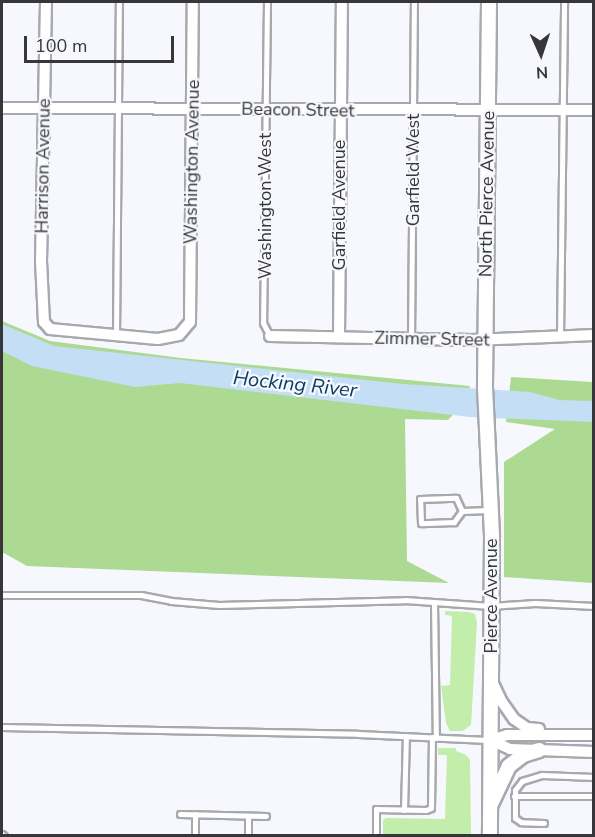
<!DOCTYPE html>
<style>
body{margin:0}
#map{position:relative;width:595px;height:837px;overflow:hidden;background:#f7f8fd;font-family:"Nunito Sans",sans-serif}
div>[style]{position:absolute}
.green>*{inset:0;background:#c2edaa}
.forest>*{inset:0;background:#adda92}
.water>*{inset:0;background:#c3def5}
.roads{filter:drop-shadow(2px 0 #a8a9ae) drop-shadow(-2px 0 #a8a9ae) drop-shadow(0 2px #a8a9ae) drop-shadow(0 -2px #a8a9ae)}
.service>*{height:5px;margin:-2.5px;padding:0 2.5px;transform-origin:2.5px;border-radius:2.5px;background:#fff}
.minor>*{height:10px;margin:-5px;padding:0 5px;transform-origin:5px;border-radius:5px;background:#fff}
.tertiary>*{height:14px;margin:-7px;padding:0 7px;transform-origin:7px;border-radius:7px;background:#fff}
span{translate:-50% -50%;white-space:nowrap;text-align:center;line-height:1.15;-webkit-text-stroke:4.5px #f7f8fd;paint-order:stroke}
.street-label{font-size:18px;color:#373739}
.water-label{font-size:20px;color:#083f63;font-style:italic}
.frame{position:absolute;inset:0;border:3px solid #373739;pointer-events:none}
.north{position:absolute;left:511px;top:24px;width:60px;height:60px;-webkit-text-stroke:4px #f7f8fd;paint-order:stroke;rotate:177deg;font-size:16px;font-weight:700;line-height:24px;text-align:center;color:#373739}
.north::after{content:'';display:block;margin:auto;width:21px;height:27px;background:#373739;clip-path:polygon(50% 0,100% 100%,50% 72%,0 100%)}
.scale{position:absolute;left:24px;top:36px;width:150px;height:27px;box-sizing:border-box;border:3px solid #373739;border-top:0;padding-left:8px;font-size:18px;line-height:21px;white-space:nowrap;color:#373739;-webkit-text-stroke:4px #f7f8fd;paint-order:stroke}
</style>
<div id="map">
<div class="green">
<div style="clip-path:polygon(445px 611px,469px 612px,475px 614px,477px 623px,471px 725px,463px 731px,450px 731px,446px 723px,441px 686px,450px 685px,452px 616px,445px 615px)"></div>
<div style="clip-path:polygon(438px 748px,456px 748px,456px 751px,466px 755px,470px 760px,471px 835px,383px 835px,383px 820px,386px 818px,445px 819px,447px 755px,438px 755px)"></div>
</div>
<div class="forest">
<div style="clip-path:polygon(2px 321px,50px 341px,181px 358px,470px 386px,465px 402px,448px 420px,405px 419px,407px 561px,449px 583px,27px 566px,2px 552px)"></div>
<div style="clip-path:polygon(511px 377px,593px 382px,593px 583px,504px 577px,504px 462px,555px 429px,506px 422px)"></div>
</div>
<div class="water">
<div style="clip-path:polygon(2px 324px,54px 346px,403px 384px,530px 392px,559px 400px,593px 401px,593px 422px,470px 417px,180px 383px,135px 387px,32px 366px,2px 351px)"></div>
</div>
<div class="roads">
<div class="service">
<div style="left:267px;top:2px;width:321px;rotate:90.7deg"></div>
<div style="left:263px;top:323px;width:15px;rotate:62deg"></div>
<div style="left:116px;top:335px;width:333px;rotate:-89.5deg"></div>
<div style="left:560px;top:336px;width:334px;rotate:-89.3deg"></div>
<div style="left:411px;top:339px;width:337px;rotate:-89.5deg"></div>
<div style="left:462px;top:511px;width:14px;rotate:126deg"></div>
<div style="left:454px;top:522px;width:33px;rotate:178deg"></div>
<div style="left:421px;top:523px;width:24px;rotate:-92deg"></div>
<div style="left:420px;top:499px;width:36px;rotate:-2deg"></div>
<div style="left:456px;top:498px;width:14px;rotate:65deg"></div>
<div style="left:462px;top:511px;width:27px;rotate:-2deg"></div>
<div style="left:2px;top:595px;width:139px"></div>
<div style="left:141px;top:595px;width:31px;rotate:11deg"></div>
<div style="left:171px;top:601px;width:48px;rotate:4.8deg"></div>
<div style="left:219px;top:605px;width:186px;rotate:-1.5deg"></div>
<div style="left:405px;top:600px;width:86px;rotate:4deg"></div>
<div style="left:491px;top:606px;width:44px;rotate:-3.9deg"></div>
<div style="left:535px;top:603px;width:59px;rotate:2.9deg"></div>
<div style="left:434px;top:603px;width:135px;rotate:89.2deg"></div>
<div style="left:2px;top:727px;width:356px;rotate:1.1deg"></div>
<div style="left:358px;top:734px;width:130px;rotate:2.6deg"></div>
<div style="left:514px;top:796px;width:80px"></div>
<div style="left:404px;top:810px;width:74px;rotate:-88.5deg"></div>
<div style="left:180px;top:814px;width:86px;rotate:1.3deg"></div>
<div style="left:544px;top:823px;width:23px;rotate:-178deg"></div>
<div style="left:521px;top:822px;width:7px;rotate:-146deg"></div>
<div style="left:515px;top:818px;width:28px;rotate:-90deg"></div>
<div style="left:515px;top:790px;width:11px;rotate:-52deg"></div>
<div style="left:522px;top:781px;width:21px;rotate:-17deg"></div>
<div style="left:542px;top:775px;width:52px;rotate:2.2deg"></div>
<div style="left:2px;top:834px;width:3px;rotate:45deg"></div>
<div style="left:195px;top:836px;width:22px;rotate:-90deg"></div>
<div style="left:248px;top:836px;width:20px;rotate:-90deg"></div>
<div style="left:376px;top:836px;width:27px;rotate:-90deg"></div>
<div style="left:376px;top:809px;width:50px;rotate:1.1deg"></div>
<div style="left:426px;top:810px;width:5px;rotate:-22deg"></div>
<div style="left:431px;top:808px;width:71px;rotate:-89.2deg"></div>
</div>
<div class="minor">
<div style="left:46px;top:2px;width:259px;rotate:91.1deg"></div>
<div style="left:41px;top:261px;width:61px;rotate:87.2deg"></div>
<div style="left:44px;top:322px;width:9px;rotate:49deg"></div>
<div style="left:50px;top:329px;width:108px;rotate:5.3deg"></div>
<div style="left:158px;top:339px;width:21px;rotate:-11deg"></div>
<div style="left:179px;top:335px;width:17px;rotate:-50deg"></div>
<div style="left:190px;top:322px;width:320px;rotate:-89.5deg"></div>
<div style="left:2px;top:108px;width:592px;rotate:0.19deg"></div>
<div style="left:270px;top:336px;width:202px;rotate:1.1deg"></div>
<div style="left:472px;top:340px;width:122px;rotate:-2.3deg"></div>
<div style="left:339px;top:336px;width:334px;rotate:-89.5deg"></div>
<div style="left:492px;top:681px;width:23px;rotate:65deg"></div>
<div style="left:502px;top:702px;width:21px;rotate:55deg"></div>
<div style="left:514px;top:719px;width:16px;rotate:35deg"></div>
<div style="left:527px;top:728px;width:12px;rotate:5deg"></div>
<div style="left:490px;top:740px;width:22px;rotate:24deg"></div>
<div style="left:510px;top:749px;width:84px;rotate:2deg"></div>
<div style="left:490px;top:740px;width:18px;rotate:-16deg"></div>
<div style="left:507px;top:735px;width:87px"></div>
</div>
<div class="tertiary">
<div style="left:489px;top:2px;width:385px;rotate:90.6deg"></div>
<div style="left:485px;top:387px;width:150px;rotate:87.3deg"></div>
<div style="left:492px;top:537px;width:299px;rotate:90.4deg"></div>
<div style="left:491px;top:804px;width:42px;rotate:-64.7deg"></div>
<div style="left:509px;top:766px;width:18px;rotate:-38deg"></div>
<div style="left:523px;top:755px;width:17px;rotate:-17deg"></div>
</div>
</div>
<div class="street-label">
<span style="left:298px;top:110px;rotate:1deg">Beacon Street</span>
<span style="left:192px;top:162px;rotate:-89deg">Washington Avenue</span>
<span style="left:43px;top:166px;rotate:-89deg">Harrison Avenue</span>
<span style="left:413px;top:170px;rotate:-90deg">Garfield West</span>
<span style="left:487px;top:194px;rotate:-89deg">North Pierce Avenue</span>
<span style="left:339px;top:205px;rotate:-90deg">Garfield Avenue</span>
<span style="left:265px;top:206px;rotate:-90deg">Washington West</span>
<span style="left:432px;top:339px;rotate:1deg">Zimmer Street</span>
<span style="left:491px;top:596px;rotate:-90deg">Pierce Avenue</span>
</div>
<div class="water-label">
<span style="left:295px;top:384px;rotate:6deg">Hocking River</span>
</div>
<div class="frame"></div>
<div class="north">N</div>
<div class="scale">100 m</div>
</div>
